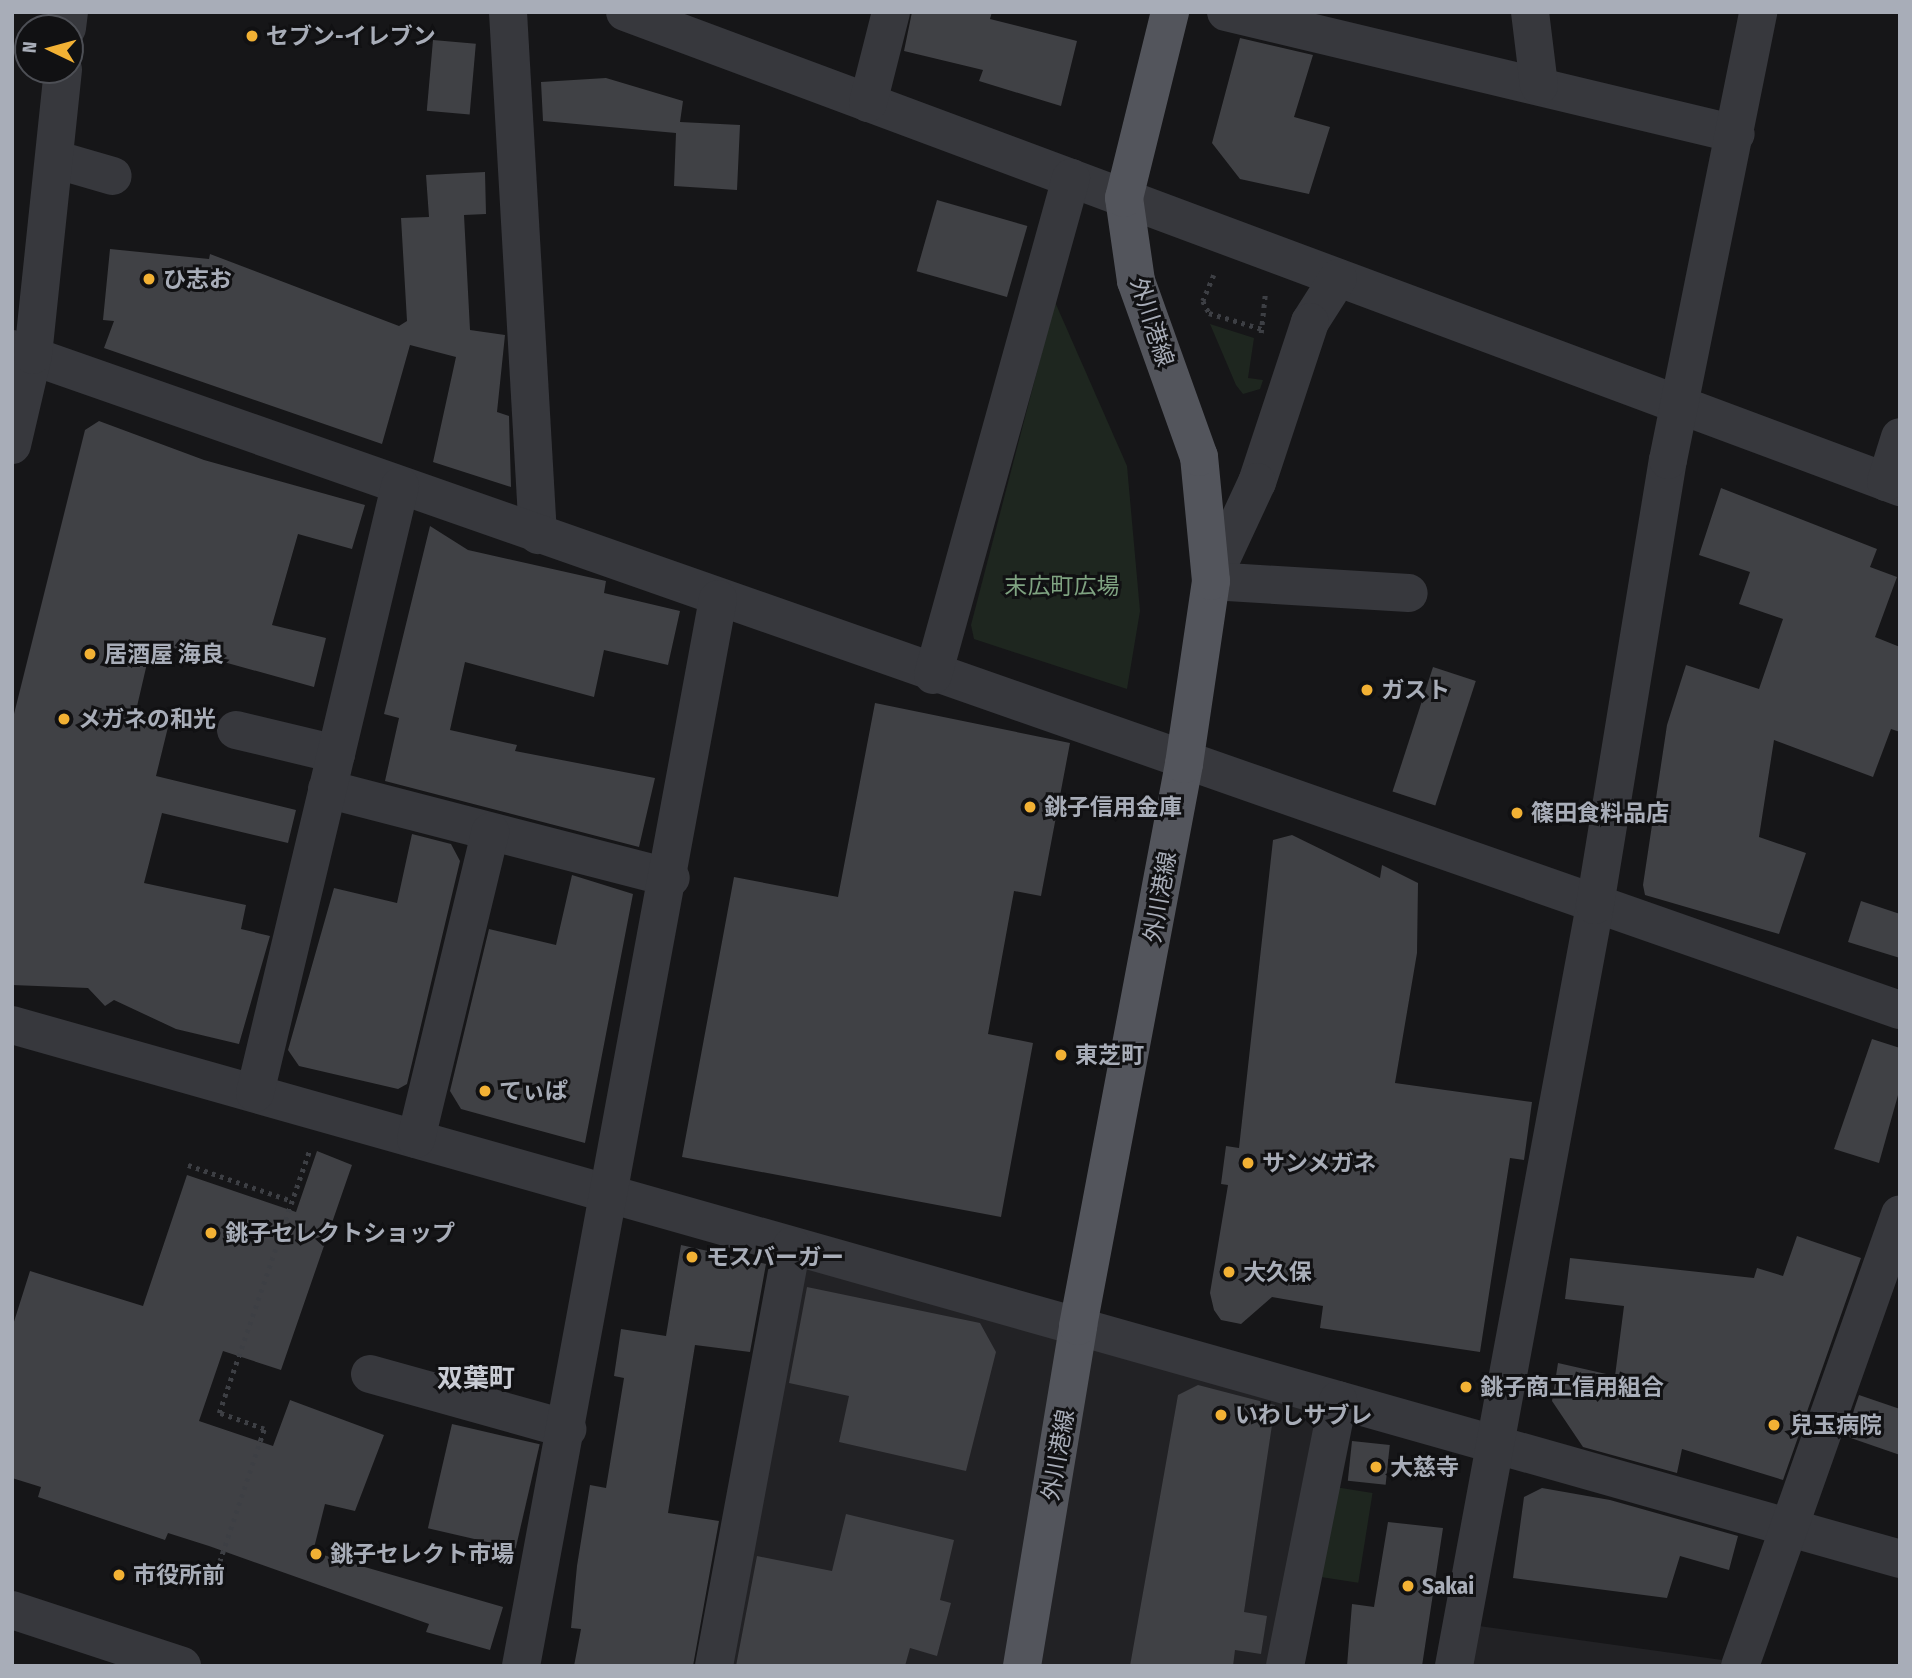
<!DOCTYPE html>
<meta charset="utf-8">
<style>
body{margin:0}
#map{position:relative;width:1912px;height:1678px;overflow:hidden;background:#161618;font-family:"Fira Sans Condensed","Noto Sans JP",sans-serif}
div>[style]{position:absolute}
.built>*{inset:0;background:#222225}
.green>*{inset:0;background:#1e261f;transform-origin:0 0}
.building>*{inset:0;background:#404145;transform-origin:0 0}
.path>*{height:4.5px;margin-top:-2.25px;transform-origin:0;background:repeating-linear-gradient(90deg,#3d3f44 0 3.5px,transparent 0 8.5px)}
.minor>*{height:38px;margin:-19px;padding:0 19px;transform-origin:19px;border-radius:19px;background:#37383d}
.major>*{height:38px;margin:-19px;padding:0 19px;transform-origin:19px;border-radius:19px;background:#53555c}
.dots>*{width:19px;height:19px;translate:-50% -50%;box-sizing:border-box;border:4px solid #111113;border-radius:50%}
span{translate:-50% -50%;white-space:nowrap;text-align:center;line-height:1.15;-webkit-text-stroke:6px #111113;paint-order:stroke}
.poi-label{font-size:23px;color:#a8adb8;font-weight:700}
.left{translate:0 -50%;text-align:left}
.street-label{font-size:23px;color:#a8adb8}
.park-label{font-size:23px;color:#7fa381}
.quarter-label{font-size:26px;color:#c9ccd4;font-weight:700}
.frame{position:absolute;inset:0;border:14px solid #a8adb8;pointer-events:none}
.north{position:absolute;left:14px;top:14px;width:70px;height:70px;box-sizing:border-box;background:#111113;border:2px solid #4d4f55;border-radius:50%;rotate:275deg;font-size:19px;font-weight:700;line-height:28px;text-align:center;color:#a8adb8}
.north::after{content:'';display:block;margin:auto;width:24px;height:32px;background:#f2b134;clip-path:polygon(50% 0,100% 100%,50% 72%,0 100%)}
</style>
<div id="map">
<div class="built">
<div style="clip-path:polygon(805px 1263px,1326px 1409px,1269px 1666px,726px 1666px)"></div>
<div style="clip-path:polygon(1479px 1626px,1722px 1660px,1720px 1666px,1470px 1666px)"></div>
</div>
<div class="green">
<div style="clip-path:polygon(1055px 302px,1127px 466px,1140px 611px,1127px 689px,974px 639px,971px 625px)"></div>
<div style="clip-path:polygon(1210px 324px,1254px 338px,1248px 378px,1263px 380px,1260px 389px,1243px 394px,1236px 385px)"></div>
<div style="left:1335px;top:1487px;width:38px;height:91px;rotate:9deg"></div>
</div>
<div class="building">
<div style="clip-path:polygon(912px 12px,992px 12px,990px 19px,1077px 41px,1061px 106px,979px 81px,983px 70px,904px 51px)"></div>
<div style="clip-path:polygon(1240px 38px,1313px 55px,1294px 117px,1330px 127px,1309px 194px,1240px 179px,1212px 143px)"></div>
<div style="left:433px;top:40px;width:43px;height:71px;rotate:5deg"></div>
<div style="clip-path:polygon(606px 78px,683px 101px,680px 122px,740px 125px,737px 190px,674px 186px,676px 133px,543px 121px,541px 82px)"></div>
<div style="clip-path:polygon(485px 172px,486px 214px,464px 215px,470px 330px,505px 335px,497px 412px,509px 416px,511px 487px,433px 462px,456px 357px,410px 345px,382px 444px,104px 348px,114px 321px,103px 320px,110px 249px,209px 259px,210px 254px,399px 326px,407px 321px,401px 218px,429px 217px,426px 175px)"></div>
<div style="left:937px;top:200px;width:94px;height:74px;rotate:16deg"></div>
<div style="clip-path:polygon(99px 421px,204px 460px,365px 505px,352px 549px,298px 534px,272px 625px,326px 638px,314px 687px,152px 642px,135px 715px,169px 723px,156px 776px,296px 810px,288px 843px,162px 813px,144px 883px,246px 905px,241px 929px,270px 936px,239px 1044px,176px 1029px,114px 1000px,105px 1006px,88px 988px,12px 985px,12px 722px,85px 430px)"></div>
<div style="clip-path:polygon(1721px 488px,1877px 549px,1870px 567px,1897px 577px,1875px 637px,1900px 647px,1900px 732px,1891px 729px,1873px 777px,1774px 740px,1759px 837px,1806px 853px,1779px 934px,1645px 895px,1643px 885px,1667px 725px,1686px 665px,1759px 689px,1783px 619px,1739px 604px,1750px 572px,1699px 555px)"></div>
<div style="clip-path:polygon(430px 526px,468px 550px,606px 581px,604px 593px,680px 611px,668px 665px,604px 650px,594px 697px,465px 662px,450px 730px,517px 745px,515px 751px,655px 778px,639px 847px,385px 781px,399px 718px,384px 714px)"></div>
<div style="left:1433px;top:667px;width:45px;height:131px;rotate:18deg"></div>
<div style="clip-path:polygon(875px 703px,1070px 743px,1041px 896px,1014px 891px,988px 1034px,1033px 1043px,1001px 1217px,682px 1157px,734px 877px,838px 897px)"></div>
<div style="clip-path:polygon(412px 834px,451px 844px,460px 861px,407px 1084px,398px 1089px,299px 1066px,288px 1050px,334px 888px,397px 903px)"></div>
<div style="clip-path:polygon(1292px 835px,1380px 878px,1382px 865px,1418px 883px,1417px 953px,1395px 1083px,1532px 1102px,1524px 1160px,1510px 1158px,1480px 1352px,1320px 1328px,1323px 1306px,1272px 1297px,1241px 1324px,1221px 1320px,1214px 1310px,1210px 1293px,1228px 1185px,1221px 1184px,1226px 1146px,1239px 1148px,1273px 840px)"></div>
<div style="clip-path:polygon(572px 875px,633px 894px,585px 1143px,461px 1109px,450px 1091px,489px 929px,556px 945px)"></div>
<div style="clip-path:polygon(1861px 901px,1900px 914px,1900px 958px,1848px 942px)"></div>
<div style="clip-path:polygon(1872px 1039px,1900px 1048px,1900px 1088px,1879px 1163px,1834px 1149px)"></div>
<div style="clip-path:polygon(317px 1151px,352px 1165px,281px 1370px,223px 1351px,199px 1421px,273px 1446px,290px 1400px,384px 1435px,355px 1511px,325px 1504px,313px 1552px,503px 1607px,490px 1650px,426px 1632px,429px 1624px,209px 1546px,168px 1533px,165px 1540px,38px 1497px,41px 1487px,12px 1478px,12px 1328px,30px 1271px,143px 1306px,187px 1175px,296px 1212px)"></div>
<div style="clip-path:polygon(1797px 1236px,1861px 1258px,1783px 1480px,1682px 1449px,1677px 1473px,1583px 1447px,1552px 1401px,1558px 1363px,1615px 1376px,1624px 1306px,1565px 1299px,1570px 1258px,1754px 1278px,1757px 1268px,1783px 1276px)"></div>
<div style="clip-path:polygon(681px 1245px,766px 1264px,750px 1352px,695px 1345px,668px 1513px,719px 1521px,693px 1666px,574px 1666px,581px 1629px,571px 1628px,577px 1566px,590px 1485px,606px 1488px,624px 1378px,614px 1376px,621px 1329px,666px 1336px)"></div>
<div style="clip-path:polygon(807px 1287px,980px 1323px,996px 1352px,966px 1471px,839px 1442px,849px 1396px,789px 1383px)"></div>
<div style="clip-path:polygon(1198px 1385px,1275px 1405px,1244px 1612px,1267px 1616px,1261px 1654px,1235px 1650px,1233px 1666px,1130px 1666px,1178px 1395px)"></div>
<div style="clip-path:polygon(1859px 1395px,1900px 1409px,1900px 1455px,1845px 1436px)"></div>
<div style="left:452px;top:1424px;width:90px;height:107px;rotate:13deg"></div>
<div style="left:1352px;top:1441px;width:38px;height:40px;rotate:6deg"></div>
<div style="clip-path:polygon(1542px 1488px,1610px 1500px,1738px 1536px,1729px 1570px,1680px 1556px,1667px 1598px,1513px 1578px,1524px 1497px)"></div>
<div style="clip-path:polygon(846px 1514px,954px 1540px,940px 1600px,951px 1603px,937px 1656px,910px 1648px,905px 1666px,736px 1666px,757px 1556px,832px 1571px)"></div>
<div style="clip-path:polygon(1388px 1522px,1443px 1528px,1422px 1666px,1347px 1666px,1352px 1604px,1374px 1607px)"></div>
</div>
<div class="path">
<div style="left:1214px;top:275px;width:28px;rotate:113deg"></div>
<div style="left:1203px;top:301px;width:13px;rotate:63deg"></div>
<div style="left:1209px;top:313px;width:55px;rotate:16.8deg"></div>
<div style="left:1261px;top:333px;width:39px;rotate:-84deg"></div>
<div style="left:188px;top:1165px;width:110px;rotate:19.1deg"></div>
<div style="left:214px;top:1578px;width:157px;rotate:-71.4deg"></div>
<div style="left:264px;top:1429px;width:48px;rotate:-160.4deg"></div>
<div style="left:219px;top:1413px;width:277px;rotate:-71deg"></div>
</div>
<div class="minor">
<div style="left:508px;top:12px;width:524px;rotate:86.72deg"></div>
<div style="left:625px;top:12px;width:1361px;rotate:20.43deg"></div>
<div style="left:1226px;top:12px;width:524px;rotate:13.45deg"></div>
<div style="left:1530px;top:12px;width:74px;rotate:83deg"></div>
<div style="left:67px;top:28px;width:16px;rotate:-83deg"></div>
<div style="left:868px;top:103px;width:94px;rotate:-75.8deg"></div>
<div style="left:54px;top:159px;width:61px;rotate:16.1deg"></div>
<div style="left:1338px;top:278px;width:52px;rotate:122.5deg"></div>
<div style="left:1310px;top:322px;width:169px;rotate:108.3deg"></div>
<div style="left:1257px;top:482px;width:109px;rotate:114.9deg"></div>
<div style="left:1211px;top:581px;width:198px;rotate:3.5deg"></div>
<div style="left:12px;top:349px;width:2000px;rotate:19.3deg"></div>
<div style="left:12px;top:445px;width:92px;rotate:-76.9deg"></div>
<div style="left:33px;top:355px;width:287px;rotate:-84deg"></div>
<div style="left:1886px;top:482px;width:47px;rotate:-72.7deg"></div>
<div style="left:933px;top:675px;width:516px;rotate:-74.48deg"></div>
<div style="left:236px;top:730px;width:103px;rotate:13.5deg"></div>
<div style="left:327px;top:789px;width:355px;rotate:14.5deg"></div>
<div style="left:12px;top:1025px;width:1962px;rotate:15.79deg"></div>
<div style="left:255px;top:1093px;width:624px;rotate:-76.56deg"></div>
<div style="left:416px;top:1139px;width:316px;rotate:-76.4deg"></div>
<div style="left:370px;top:1374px;width:205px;rotate:15.6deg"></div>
<div style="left:12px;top:1610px;width:179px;rotate:18.2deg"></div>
<div style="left:521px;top:1666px;width:1085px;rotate:-79.54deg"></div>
<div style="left:714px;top:1666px;width:427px;rotate:-79.5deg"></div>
<div style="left:1285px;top:1666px;width:271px;rotate:-78.7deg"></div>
<div style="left:1454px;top:1666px;width:774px;rotate:-79.5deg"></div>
<div style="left:1595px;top:905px;width:451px;rotate:-80.7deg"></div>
<div style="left:1668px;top:460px;width:457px;rotate:-78.6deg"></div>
<div style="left:1740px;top:1666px;width:479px;rotate:-70.5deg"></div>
</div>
<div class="major">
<div style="left:1022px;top:1666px;width:345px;rotate:-80.6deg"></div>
<div style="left:1078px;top:1326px;width:572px;rotate:-79.32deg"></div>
<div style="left:1184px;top:764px;width:185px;rotate:-81.6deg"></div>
<div style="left:1211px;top:581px;width:125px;rotate:-95.5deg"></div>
<div style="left:1199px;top:457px;width:187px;rotate:-109.7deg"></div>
<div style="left:1136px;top:281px;width:84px;rotate:-98.2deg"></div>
<div style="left:1124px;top:198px;width:192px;rotate:-76.1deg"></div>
</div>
<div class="dots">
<div style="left:252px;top:36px;background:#f2b134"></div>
<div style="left:149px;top:279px;background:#f2b134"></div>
<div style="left:90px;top:654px;background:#f2b134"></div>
<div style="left:1367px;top:690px;background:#f2b134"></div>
<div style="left:64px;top:719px;background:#f2b134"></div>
<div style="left:1030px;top:807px;background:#f2b134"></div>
<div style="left:1517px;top:813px;background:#f2b134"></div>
<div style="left:1061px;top:1055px;background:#f2b134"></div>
<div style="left:485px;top:1091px;background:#f2b134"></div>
<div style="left:1248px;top:1163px;background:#f2b134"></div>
<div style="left:211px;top:1233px;background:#f2b134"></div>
<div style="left:692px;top:1257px;background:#f2b134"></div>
<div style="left:1229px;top:1272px;background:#f2b134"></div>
<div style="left:1466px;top:1387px;background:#f2b134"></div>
<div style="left:1221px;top:1415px;background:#f2b134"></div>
<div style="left:1774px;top:1425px;background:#f2b134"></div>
<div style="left:1376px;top:1467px;background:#f2b134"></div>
<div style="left:316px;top:1554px;background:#f2b134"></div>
<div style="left:119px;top:1575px;background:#f2b134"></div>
<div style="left:1408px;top:1586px;background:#f2b134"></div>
</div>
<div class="poi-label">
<span class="left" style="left:266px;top:36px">セブン-イレブン</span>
<span class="left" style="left:163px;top:279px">ひ志お</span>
<span class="left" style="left:104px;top:654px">居酒屋 海良</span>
<span class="left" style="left:1381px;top:690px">ガスト</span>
<span class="left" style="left:78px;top:719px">メガネの和光</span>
<span class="left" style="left:1044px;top:807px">銚子信用金庫</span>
<span class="left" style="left:1531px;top:813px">篠田食料品店</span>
<span class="left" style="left:1075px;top:1055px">東芝町</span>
<span class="left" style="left:499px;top:1091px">てぃぱ</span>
<span class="left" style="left:1262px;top:1163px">サンメガネ</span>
<span class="left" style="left:225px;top:1233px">銚子セレクトショップ</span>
<span class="left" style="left:706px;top:1257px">モスバーガー</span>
<span class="left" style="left:1243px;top:1272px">大久保</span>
<span class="left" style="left:1480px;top:1387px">銚子商工信用組合</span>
<span class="left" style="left:1235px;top:1415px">いわしサブレ</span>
<span class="left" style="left:1790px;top:1425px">兒玉病院</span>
<span class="left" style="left:1390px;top:1467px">大慈寺</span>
<span class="left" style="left:330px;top:1554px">銚子セレクト市場</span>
<span class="left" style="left:133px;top:1575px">市役所前</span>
<span class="left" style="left:1422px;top:1586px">Sakai</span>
</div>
<div class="street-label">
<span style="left:1152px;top:322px;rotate:72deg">外川港線</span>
<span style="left:1160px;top:897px;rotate:-80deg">外川港線</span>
<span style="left:1058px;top:1455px;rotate:-80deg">外川港線</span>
</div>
<div class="park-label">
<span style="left:1062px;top:586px">末広町広場</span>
</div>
<div class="quarter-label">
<span style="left:476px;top:1379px">双葉町</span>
</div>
<div class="frame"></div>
<div class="north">N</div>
</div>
